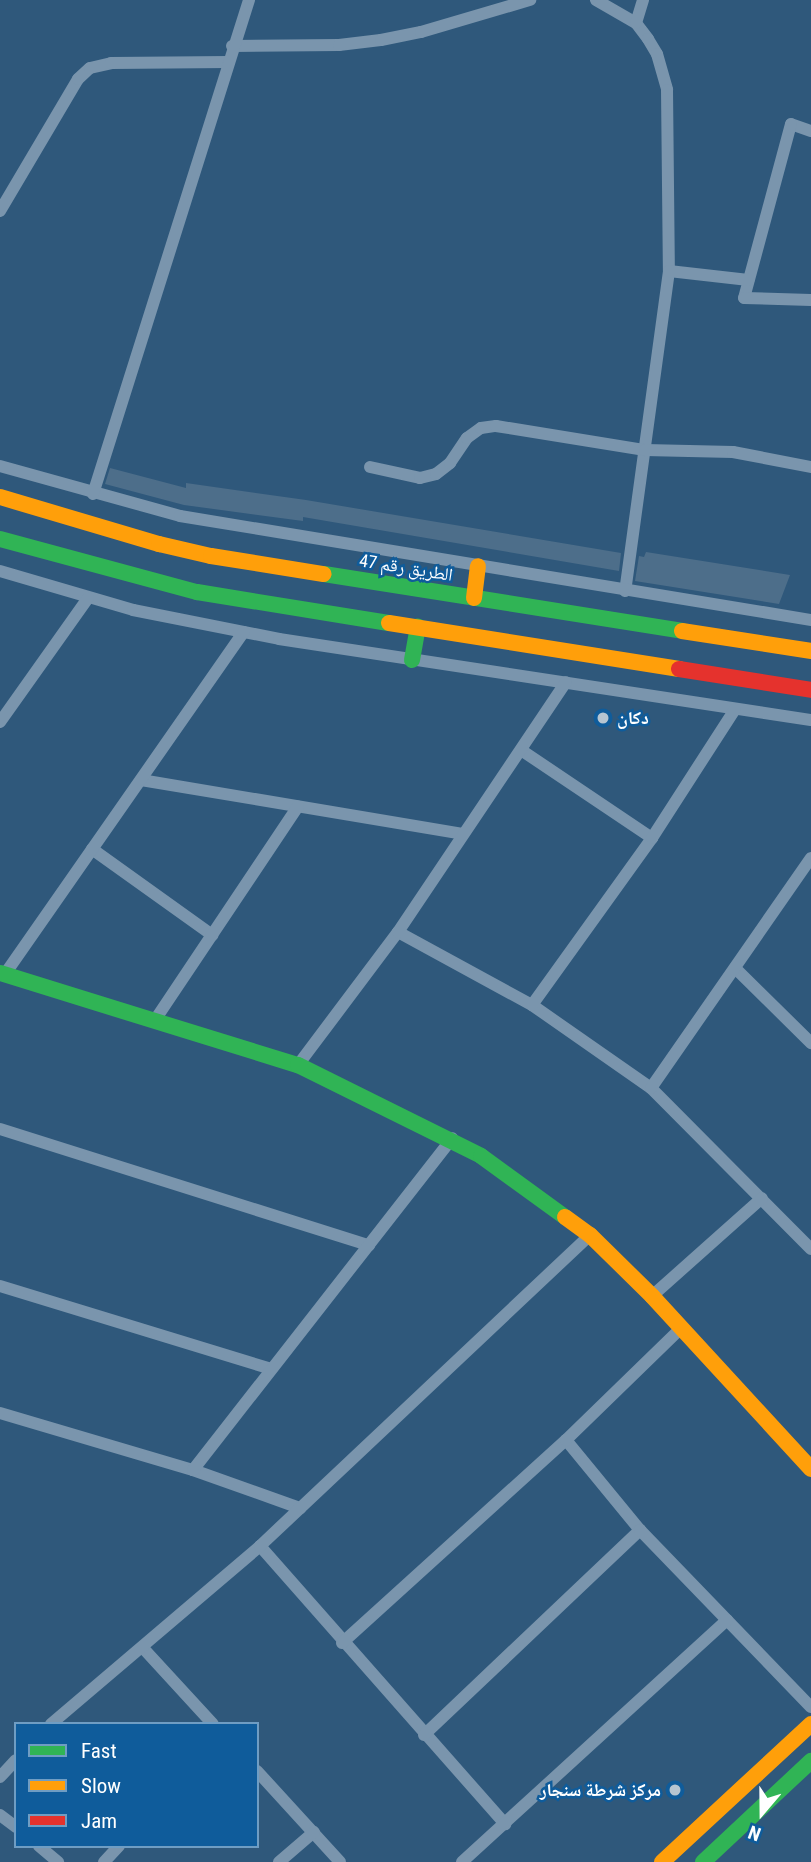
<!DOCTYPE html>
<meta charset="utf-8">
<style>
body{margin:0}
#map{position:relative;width:811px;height:1862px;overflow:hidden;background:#2f587b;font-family:"Roboto Condensed","Noto Naskh Arabic",sans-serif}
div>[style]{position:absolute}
.building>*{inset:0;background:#4d6e8a}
.street>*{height:12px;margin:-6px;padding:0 6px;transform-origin:6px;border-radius:6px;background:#7a95ad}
.fast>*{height:16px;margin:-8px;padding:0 8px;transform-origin:8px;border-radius:8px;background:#30b455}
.slow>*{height:16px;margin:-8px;padding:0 8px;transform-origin:8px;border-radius:8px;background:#ff9f0a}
.jam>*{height:16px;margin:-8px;padding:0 8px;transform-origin:8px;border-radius:8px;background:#e5322d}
.dots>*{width:19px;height:19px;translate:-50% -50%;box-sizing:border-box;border:4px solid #0f5c9b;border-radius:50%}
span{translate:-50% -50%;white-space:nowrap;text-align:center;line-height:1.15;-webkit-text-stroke:5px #0f5c9b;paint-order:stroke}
.street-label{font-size:18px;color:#fff}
.poi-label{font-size:18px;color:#fff;font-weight:700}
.left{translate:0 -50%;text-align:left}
.right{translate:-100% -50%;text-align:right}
.legend{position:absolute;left:14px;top:1722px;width:245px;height:126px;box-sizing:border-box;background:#0f5c9b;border:2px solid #6f9dc3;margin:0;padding:9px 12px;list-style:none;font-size:21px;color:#fff}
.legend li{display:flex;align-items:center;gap:14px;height:35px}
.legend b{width:35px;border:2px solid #6f9dc3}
.north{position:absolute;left:727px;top:1778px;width:70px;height:70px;-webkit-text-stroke:5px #0f5c9b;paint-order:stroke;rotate:200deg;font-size:19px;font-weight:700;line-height:28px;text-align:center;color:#fff}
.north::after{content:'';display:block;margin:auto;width:24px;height:32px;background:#fff;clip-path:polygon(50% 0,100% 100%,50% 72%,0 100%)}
</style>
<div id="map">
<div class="building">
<div style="clip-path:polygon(110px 468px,186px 488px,186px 483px,306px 500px,621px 553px,619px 571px,303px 517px,303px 521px,184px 505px,105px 484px)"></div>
<div style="clip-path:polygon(646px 552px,790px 575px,779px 604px,635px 581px,639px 556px,644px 557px)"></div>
</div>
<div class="street">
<div style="left:596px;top:0;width:46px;rotate:29.9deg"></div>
<div style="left:636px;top:23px;width:20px;rotate:53deg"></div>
<div style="left:648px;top:39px;width:17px;rotate:59deg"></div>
<div style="left:657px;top:54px;width:37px;rotate:74deg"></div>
<div style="left:667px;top:90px;width:181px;rotate:89.4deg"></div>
<div style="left:669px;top:271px;width:323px;rotate:97.8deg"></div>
<div style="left:636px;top:23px;width:24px;rotate:-73deg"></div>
<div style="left:232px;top:46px;width:107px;rotate:-0.5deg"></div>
<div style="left:339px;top:45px;width:42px;rotate:-6.8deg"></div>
<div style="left:381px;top:40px;width:41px;rotate:-11.3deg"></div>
<div style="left:421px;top:32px;width:114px;rotate:-16.4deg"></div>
<div style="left:811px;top:131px;width:21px;rotate:-161deg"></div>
<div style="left:791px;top:124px;width:180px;rotate:105.1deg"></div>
<div style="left:744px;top:298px;width:67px;rotate:1.7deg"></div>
<div style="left:0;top:211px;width:153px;rotate:-59.4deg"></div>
<div style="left:78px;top:79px;width:16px;rotate:-43deg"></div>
<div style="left:90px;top:68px;width:22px;rotate:-13deg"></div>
<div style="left:111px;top:63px;width:118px;rotate:-0.5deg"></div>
<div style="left:669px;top:271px;width:80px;rotate:6.5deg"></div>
<div style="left:0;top:466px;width:187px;rotate:15.5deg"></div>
<div style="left:180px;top:516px;width:640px;rotate:9.36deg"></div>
<div style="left:370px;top:467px;width:51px;rotate:12.4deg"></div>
<div style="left:420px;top:478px;width:16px;rotate:-14deg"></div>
<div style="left:436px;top:474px;width:18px;rotate:-38deg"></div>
<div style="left:450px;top:463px;width:30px;rotate:-56deg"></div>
<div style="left:467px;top:438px;width:17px;rotate:-36deg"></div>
<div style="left:481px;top:428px;width:15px;rotate:-8deg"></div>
<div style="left:496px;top:426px;width:151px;rotate:9.2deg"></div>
<div style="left:645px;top:450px;width:88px;rotate:1.3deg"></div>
<div style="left:733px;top:452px;width:79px;rotate:10.9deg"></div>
<div style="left:93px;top:494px;width:518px;rotate:-72.47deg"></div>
<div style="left:0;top:571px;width:139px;rotate:16.3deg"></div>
<div style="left:133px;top:610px;width:149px;rotate:11.2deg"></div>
<div style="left:279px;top:639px;width:538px;rotate:8.66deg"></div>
<div style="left:0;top:722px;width:152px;rotate:-54.6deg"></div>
<div style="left:521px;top:750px;width:158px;rotate:33.9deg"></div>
<div style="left:141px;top:780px;width:326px;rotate:9.5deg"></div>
<div style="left:92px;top:849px;width:148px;rotate:35.6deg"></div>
<div style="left:398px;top:932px;width:153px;rotate:28.6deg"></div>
<div style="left:532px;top:1005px;width:145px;rotate:34.9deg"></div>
<div style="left:651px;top:1088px;width:227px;rotate:45.2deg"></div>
<div style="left:735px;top:968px;width:107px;rotate:44.6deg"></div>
<div style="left:5px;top:974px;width:417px;rotate:-55.1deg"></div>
<div style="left:532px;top:1005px;width:206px;rotate:-54.3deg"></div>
<div style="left:652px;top:838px;width:153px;rotate:-57.2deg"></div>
<div style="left:155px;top:1020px;width:257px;rotate:-56.2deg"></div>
<div style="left:298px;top:1065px;width:166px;rotate:-53.1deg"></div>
<div style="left:398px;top:932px;width:301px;rotate:-56.1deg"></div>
<div style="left:651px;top:1088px;width:280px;rotate:-55.2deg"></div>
<div style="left:0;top:1129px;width:387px;rotate:17.5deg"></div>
<div style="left:0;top:1286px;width:283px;rotate:17deg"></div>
<div style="left:652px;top:1296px;width:147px;rotate:-41.7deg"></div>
<div style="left:0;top:1413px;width:201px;rotate:16.5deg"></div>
<div style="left:193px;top:1470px;width:114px;rotate:19.6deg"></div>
<div style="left:566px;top:1440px;width:117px;rotate:50.6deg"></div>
<div style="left:193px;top:1470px;width:421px;rotate:-52deg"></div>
<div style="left:260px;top:1546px;width:371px;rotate:48.6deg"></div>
<div style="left:342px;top:1643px;width:302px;rotate:-42.2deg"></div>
<div style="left:566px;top:1440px;width:161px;rotate:-44.2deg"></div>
<div style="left:143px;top:1648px;width:103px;rotate:47.4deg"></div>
<div style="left:51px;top:1724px;width:275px;rotate:-40.4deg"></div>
<div style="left:260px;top:1546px;width:453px;rotate:-43.3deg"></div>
<div style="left:424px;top:1735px;width:298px;rotate:-43.5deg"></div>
<div style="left:640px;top:1530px;width:246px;rotate:46deg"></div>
<div style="left:257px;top:1771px;width:123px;rotate:47.6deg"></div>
<div style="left:0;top:1777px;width:23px;rotate:-47deg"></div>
<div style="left:0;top:1815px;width:20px;rotate:37deg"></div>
<div style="left:39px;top:1846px;width:25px;rotate:40deg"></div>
<div style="left:104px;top:1862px;width:22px;rotate:-47deg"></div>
<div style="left:279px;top:1862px;width:46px;rotate:-40.6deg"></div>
<div style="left:462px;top:1862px;width:359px;rotate:-42.4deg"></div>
</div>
<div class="fast">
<div style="left:0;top:539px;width:204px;rotate:15.1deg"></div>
<div style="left:197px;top:592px;width:194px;rotate:9.2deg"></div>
<div style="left:324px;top:574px;width:363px;rotate:9deg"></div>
<div style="left:412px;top:660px;width:34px;rotate:-80deg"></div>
<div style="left:0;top:973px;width:312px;rotate:17.2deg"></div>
<div style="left:298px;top:1065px;width:204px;rotate:26.4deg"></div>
<div style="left:481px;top:1156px;width:104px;rotate:36deg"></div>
<div style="left:703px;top:1862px;width:148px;rotate:-43.1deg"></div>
</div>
<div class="slow">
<div style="left:0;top:497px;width:166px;rotate:16.5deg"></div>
<div style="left:159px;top:544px;width:53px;rotate:13deg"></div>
<div style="left:211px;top:556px;width:114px;rotate:9.1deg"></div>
<div style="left:474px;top:598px;width:32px;rotate:-83deg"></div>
<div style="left:389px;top:623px;width:294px;rotate:9deg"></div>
<div style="left:682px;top:631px;width:131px;rotate:8.8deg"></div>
<div style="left:565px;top:1217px;width:31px;rotate:36deg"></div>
<div style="left:590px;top:1235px;width:87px;rotate:44.5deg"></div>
<div style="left:652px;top:1296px;width:235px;rotate:47.4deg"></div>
<div style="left:662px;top:1862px;width:203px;rotate:-42.8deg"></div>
</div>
<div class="jam">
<div style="left:679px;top:669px;width:134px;rotate:9deg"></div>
</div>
<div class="dots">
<div style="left:603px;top:718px;background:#b6c5d1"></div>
<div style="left:675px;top:1790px;background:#b6c5d1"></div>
</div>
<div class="street-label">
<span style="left:406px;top:568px;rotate:9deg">الطريق رقم 47</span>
</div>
<div class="poi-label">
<span class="left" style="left:617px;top:718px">دكان</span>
<span class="right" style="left:661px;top:1790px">مركز شرطة سنجار</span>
</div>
<ul class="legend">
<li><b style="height:9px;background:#30b455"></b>Fast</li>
<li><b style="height:9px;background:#ff9f0a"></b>Slow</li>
<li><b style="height:9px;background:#e5322d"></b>Jam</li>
</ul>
<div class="north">N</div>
</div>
